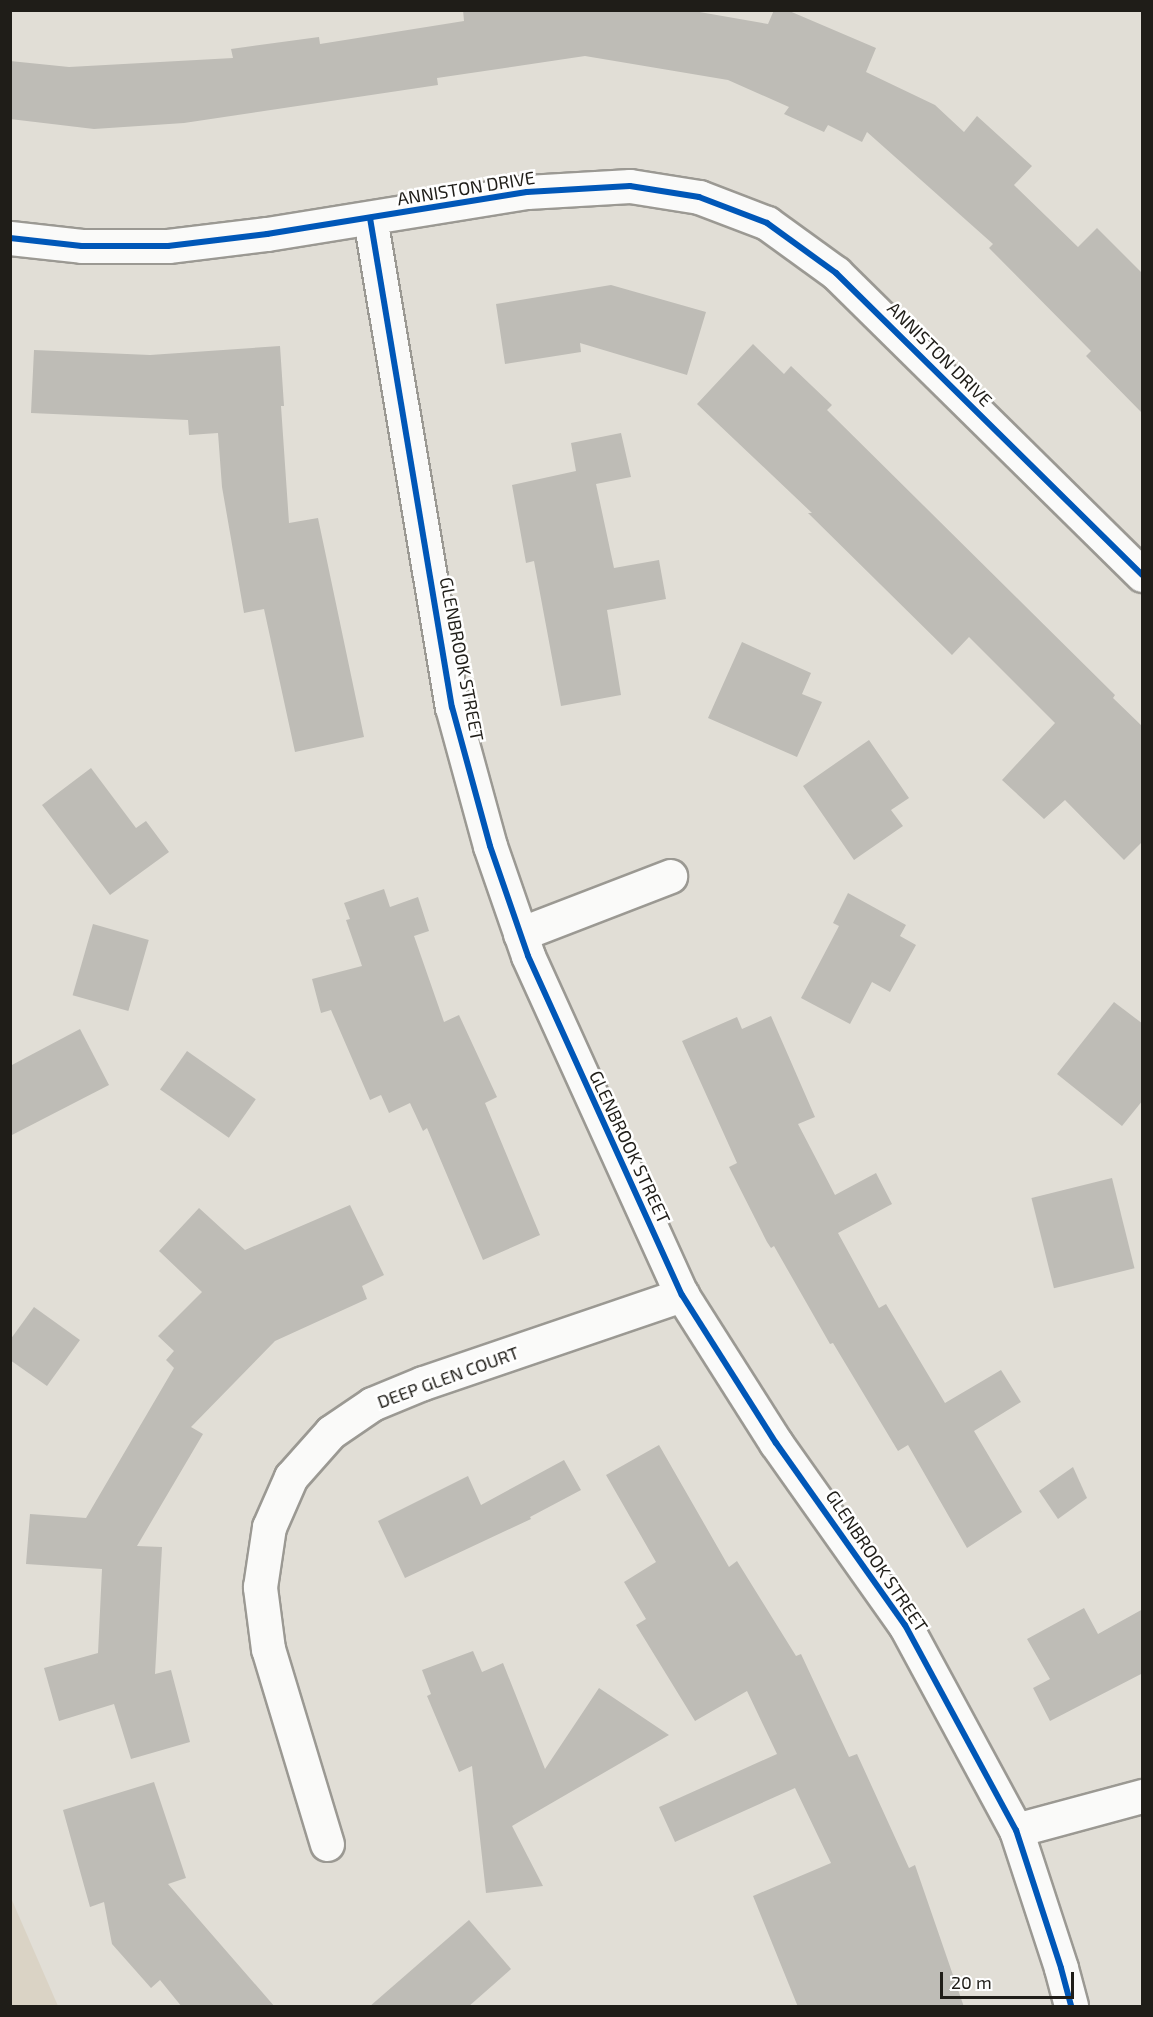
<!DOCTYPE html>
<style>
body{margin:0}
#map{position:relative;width:1153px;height:2017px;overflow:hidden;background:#e1ded6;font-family:"Exo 2",sans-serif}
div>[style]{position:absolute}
.built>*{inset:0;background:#dad3c5}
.building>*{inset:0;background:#bebcb6;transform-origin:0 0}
.roads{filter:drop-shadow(2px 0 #9b9993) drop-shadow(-2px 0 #9b9993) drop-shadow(0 2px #9b9993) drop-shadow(0 -2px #9b9993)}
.minor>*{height:33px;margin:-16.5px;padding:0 16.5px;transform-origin:16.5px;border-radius:16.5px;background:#fafaf9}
.cycleway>*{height:6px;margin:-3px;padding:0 3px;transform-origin:3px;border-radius:3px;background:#0057b8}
span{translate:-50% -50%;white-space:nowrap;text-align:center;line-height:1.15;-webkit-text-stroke:5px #fff;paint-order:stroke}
.street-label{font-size:18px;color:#1f1d18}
.frame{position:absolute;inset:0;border:12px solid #1f1d18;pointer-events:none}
.scale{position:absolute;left:940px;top:1972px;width:134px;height:27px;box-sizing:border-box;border:3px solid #1f1d18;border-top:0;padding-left:8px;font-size:18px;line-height:21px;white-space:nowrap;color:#1f1d18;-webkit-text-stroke:4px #fff;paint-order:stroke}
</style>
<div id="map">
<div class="built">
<div style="clip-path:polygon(11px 1898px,58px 2006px,11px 2006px)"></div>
</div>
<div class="building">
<div style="clip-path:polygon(463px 10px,688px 10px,768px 24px,774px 10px,787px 10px,876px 48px,866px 72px,935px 105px,964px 132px,977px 116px,1032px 166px,1014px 185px,1078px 247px,1097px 228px,1143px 274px,1143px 414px,1086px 356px,1091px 351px,989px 248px,993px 244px,867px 132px,862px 142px,828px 125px,824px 132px,784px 114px,789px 107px,728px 80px,585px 56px,437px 78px,438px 85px,184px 123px,94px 129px,10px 119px,10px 61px,69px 67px,233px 58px,231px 49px,319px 37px,320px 44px,464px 21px)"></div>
<div style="clip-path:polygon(611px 285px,706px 312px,687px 375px,580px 343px,581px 352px,505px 364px,496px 304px)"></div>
<div style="clip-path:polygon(753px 344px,784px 374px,791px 366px,832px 405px,827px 410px,1115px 695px,1113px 698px,1143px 727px,1143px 841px,1124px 860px,1065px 800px,1044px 819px,1002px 780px,1055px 723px,969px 637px,952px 655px,808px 513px,812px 513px,697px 404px)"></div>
<div style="clip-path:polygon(280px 346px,284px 406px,281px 406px,289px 523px,318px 518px,364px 737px,295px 752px,264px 609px,244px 613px,222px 487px,218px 433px,189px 435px,188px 420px,31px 413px,34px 350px,150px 355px)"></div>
<div style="clip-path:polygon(621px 433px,631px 477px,596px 484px,614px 568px,659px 560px,666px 599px,607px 610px,621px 695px,561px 706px,534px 561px,526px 563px,512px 485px,576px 471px,571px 443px)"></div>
<div style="clip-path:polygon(742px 642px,811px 673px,802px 694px,822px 702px,797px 757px,708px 718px)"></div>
<div style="clip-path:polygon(869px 740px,909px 798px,891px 810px,903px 826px,854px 860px,803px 786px)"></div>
<div style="clip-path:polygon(91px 768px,136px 828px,146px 821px,169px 852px,110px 895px,42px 805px)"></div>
<div style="clip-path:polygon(384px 889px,390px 907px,418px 897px,429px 931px,414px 936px,444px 1022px,459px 1015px,497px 1097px,485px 1103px,540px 1235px,483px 1260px,427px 1128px,423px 1131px,410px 1103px,389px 1113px,381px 1095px,370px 1100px,331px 1010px,321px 1013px,312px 979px,362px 966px,346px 920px,350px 919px,344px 903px)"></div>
<div style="clip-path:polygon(848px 893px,906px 925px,900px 936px,916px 945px,890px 992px,872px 982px,850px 1024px,801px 998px,839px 926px,833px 923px)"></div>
<div style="left:93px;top:924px;width:58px;height:74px;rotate:16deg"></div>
<div style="clip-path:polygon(1114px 1002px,1143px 1024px,1143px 1100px,1122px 1126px,1057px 1074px)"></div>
<div style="clip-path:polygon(771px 1016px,815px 1117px,798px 1124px,835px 1195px,876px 1173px,892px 1204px,838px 1233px,879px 1308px,886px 1304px,945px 1403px,1001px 1370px,1021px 1402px,974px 1431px,1022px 1512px,967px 1548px,908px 1445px,898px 1451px,833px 1343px,830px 1344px,774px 1246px,771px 1248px,767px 1242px,729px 1167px,737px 1163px,682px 1041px,737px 1017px,742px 1029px)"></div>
<div style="clip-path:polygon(80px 1029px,109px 1085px,10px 1136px,10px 1066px)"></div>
<div style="left:187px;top:1051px;width:84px;height:47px;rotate:35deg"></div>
<div style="left:1112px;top:1178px;width:93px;height:83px;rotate:76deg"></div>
<div style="clip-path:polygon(350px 1205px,384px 1275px,362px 1286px,367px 1299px,275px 1341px,191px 1427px,203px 1434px,137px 1546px,162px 1547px,155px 1674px,171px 1670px,190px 1742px,131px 1759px,114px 1704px,59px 1721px,44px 1668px,98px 1653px,102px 1569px,26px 1564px,30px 1514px,86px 1518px,174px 1368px,166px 1360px,174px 1351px,158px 1336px,202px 1292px,159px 1251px,199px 1208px,245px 1250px)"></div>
<div style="clip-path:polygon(34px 1307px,80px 1340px,47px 1386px,10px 1360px,10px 1340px)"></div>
<div style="clip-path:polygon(659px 1445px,729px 1567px,737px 1561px,796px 1656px,801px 1654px,849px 1757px,857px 1754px,909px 1868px,915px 1865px,964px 2007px,798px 2007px,753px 1896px,831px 1863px,795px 1788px,675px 1842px,659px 1807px,777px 1754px,747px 1691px,695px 1721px,636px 1625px,646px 1619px,624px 1582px,656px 1562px,606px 1475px)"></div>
<div style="clip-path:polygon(564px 1460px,581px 1490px,530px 1517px,531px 1519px,405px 1578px,378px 1521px,468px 1476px,481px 1505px)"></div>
<div style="clip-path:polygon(1073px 1467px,1087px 1498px,1058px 1519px,1039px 1491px)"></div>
<div style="clip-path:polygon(1084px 1608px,1098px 1634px,1143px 1609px,1143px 1673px,1050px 1721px,1033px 1688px,1050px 1679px,1027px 1639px)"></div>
<div style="clip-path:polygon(473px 1651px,482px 1672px,503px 1663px,545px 1769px,599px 1688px,669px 1735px,512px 1826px,543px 1886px,486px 1893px,472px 1766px,459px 1772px,427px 1696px,431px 1694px,422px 1670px)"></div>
<div style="clip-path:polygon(154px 1782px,186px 1878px,168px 1884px,275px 2007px,182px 2007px,160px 1980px,151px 1988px,112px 1944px,104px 1902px,90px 1907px,63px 1810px)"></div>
<div style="clip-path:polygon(469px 1920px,511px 1969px,468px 2007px,369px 2007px)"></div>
</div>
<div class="roads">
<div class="minor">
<div style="left:370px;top:218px;width:496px;rotate:80.5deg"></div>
<div style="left:452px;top:707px;width:144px;rotate:74.7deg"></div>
<div style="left:490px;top:846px;width:116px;rotate:70.9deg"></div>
<div style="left:528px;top:956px;width:372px;rotate:65.6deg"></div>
<div style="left:682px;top:1295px;width:175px;rotate:57.6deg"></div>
<div style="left:776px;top:1443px;width:223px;rotate:54.7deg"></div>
<div style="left:905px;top:1625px;width:233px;rotate:61.6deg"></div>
<div style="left:1016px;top:1830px;width:145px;rotate:71.9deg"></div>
<div style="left:1061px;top:1968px;width:39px;rotate:75deg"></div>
<div style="left:10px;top:238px;width:72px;rotate:6.3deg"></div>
<div style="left:82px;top:246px;width:86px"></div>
<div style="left:168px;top:246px;width:100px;rotate:-6.9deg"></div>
<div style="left:267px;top:234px;width:263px;rotate:-9.2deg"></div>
<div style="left:527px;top:192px;width:103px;rotate:-3.3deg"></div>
<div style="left:630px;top:186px;width:70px;rotate:9.1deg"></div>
<div style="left:699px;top:197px;width:73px;rotate:20.9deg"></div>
<div style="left:767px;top:223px;width:85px;rotate:35.9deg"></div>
<div style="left:836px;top:273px;width:430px;rotate:44.6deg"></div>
<div style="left:520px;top:934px;width:161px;rotate:-21.1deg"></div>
<div style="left:1016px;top:1830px;width:131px;rotate:-15.1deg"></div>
<div style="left:327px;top:1844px;width:204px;rotate:-106.8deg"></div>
<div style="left:268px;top:1649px;width:63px;rotate:-97.4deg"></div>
<div style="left:260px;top:1587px;width:61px;rotate:-81.5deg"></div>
<div style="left:269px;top:1527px;width:55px;rotate:-66.3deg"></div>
<div style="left:291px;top:1477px;width:60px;rotate:-48.4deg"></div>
<div style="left:331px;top:1432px;width:50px;rotate:-34.3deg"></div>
<div style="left:372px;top:1404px;width:55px;rotate:-22.4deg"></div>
<div style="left:423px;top:1383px;width:274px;rotate:-18.8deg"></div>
</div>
</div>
<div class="cycleway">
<div style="left:370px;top:218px;width:496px;rotate:80.5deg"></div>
<div style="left:452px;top:707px;width:144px;rotate:74.7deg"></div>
<div style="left:490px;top:846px;width:116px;rotate:70.9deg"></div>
<div style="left:528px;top:956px;width:372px;rotate:65.6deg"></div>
<div style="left:682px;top:1295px;width:175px;rotate:57.6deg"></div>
<div style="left:776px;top:1443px;width:223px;rotate:54.7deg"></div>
<div style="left:905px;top:1625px;width:233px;rotate:61.6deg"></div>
<div style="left:1016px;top:1830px;width:145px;rotate:71.9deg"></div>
<div style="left:1061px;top:1968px;width:39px;rotate:75deg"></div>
<div style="left:10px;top:238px;width:72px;rotate:6.3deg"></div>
<div style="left:82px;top:246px;width:86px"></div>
<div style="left:168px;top:246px;width:100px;rotate:-6.9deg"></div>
<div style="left:267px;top:234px;width:263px;rotate:-9.2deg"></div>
<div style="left:527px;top:192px;width:103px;rotate:-3.3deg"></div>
<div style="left:630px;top:186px;width:70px;rotate:9.1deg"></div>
<div style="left:699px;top:197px;width:73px;rotate:20.9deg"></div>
<div style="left:767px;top:223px;width:85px;rotate:35.9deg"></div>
<div style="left:836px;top:273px;width:430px;rotate:44.6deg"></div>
</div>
<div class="street-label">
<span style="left:466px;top:188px;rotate:-9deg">ANNISTON DRIVE</span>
<span style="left:940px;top:354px;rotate:45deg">ANNISTON DRIVE</span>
<span style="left:462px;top:659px;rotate:79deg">GLENBROOK STREET</span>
<span style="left:630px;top:1147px;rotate:65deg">GLENBROOK STREET</span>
<span style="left:448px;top:1377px;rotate:-20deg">DEEP GLEN COURT</span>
<span style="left:877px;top:1561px;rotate:56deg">GLENBROOK STREET</span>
</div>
<div class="frame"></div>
<div class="scale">20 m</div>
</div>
